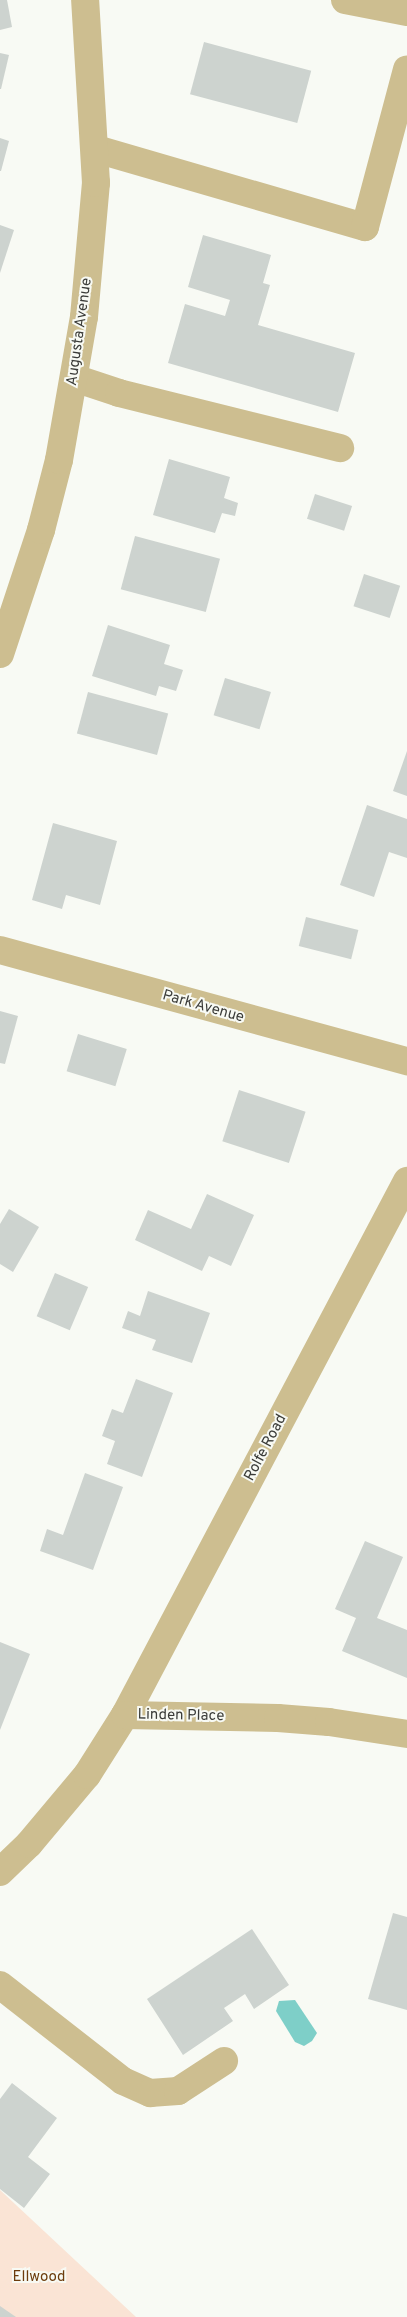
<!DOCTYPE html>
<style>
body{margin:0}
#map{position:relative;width:407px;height:2317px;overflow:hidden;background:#f8faf4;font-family:Overpass,sans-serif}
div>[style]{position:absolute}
.green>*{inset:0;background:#fae4d5}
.water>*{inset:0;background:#7ecfc8}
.building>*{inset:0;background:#cdd3cf;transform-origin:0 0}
.minor>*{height:28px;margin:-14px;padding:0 14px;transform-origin:14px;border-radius:14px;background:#cdbe90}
span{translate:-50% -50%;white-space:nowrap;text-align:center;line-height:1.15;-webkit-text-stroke:4px #f8faf4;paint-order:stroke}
.street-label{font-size:15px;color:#3b3c39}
.park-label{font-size:15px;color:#6c3c0d}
</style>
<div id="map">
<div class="green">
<div style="clip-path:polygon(0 2190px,136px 2317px,0 2317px)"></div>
</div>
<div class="water">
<div style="clip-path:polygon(295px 2000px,317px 2033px,312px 2041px,304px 2046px,295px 2042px,276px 2011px,279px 2001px)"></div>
</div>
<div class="building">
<div style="clip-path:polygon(0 0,7px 0,12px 27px,0 30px)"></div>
<div style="left:204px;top:42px;width:111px;height:54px;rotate:15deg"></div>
<div style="clip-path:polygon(0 53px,9px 55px,1px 89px,0 89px)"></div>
<div style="clip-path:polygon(0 138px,9px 141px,1px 171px,0 171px)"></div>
<div style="clip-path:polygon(0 225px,14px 230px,0 273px)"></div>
<div style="clip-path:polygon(203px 235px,271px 255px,263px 283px,270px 285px,258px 325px,355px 353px,338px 412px,168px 363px,185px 304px,225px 316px,230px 300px,188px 287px)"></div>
<div style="clip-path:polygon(169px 459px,230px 477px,224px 498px,238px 503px,235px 516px,222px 513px,215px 533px,153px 515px)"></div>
<div style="left:315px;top:494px;width:39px;height:26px;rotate:18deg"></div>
<div style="left:135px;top:536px;width:88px;height:55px;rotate:15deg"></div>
<div style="left:364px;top:574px;width:38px;height:34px;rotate:18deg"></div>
<div style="clip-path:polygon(108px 625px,170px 645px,164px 664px,183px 670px,176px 691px,159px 686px,156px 696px,92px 676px)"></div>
<div style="left:225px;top:678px;width:48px;height:39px;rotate:17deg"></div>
<div style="left:88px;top:692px;width:83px;height:43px;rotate:15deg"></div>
<div style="clip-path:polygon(407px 751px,407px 796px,393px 791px)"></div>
<div style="clip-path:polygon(367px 805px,407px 819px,407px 858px,389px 852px,374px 897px,340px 885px)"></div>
<div style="clip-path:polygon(53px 823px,117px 841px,100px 905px,66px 895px,62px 909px,32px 900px)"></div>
<div style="left:306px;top:917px;width:54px;height:30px;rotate:14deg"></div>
<div style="clip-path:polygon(0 1011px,18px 1016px,5px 1064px,0 1063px)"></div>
<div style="left:78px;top:1034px;width:51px;height:39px;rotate:17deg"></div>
<div style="left:239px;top:1090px;width:70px;height:54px;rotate:18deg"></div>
<div style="clip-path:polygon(207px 1194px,254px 1215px,231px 1266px,209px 1256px,202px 1271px,135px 1240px,148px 1210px,191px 1229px)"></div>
<div style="clip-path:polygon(9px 1209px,39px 1227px,13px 1272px,0 1264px,0 1224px)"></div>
<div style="left:55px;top:1273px;width:36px;height:47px;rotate:23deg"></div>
<div style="clip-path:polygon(148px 1291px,210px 1313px,192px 1363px,152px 1350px,156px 1340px,122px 1328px,128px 1311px,140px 1316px)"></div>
<div style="clip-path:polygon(136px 1379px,173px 1393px,142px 1477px,107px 1464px,115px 1441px,102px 1436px,112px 1409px,123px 1413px)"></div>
<div style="clip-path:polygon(85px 1473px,123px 1487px,93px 1570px,40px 1551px,47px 1529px,63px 1535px)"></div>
<div style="clip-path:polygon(365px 1541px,403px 1557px,377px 1618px,407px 1630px,407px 1678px,342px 1651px,356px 1618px,335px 1609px)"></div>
<div style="clip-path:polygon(0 1642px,30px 1654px,0 1730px)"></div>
<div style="clip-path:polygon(393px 1913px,407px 1917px,407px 2010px,368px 1999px)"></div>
<div style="clip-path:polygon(252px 1929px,289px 1985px,254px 2009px,245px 1994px,224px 2008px,233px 2021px,183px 2055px,147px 1999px)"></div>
<div style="clip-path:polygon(12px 2083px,57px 2118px,28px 2157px,50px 2174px,24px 2208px,0 2189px,0 2099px)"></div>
<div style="clip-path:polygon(0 2306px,16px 2317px,0 2317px)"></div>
</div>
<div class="minor">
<div style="left:345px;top:0;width:63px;rotate:11deg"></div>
<div style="left:96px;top:149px;width:280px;rotate:16.2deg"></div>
<div style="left:365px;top:227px;width:163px;rotate:-75.1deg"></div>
<div style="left:74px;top:378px;width:47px;rotate:18.4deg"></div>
<div style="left:119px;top:393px;width:228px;rotate:14deg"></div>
<div style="left:0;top:654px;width:131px;rotate:-71.7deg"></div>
<div style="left:41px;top:530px;width:72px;rotate:-75.6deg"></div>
<div style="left:59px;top:460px;width:145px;rotate:-80.1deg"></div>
<div style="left:84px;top:317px;width:135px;rotate:-84.9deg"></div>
<div style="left:96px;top:183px;width:183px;rotate:-93.4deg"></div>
<div style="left:0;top:950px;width:422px;rotate:15.3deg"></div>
<div style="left:125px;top:1715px;width:604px;rotate:-62.16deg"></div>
<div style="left:0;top:1872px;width:40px;rotate:-44deg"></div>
<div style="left:29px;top:1844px;width:90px;rotate:-50deg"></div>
<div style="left:87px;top:1775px;width:71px;rotate:-57.7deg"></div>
<div style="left:125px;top:1715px;width:153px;rotate:1.1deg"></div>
<div style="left:278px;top:1718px;width:51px;rotate:4.5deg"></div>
<div style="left:329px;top:1722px;width:79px;rotate:8.7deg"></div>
<div style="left:0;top:1985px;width:156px;rotate:38deg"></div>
<div style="left:123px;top:2081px;width:30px;rotate:24deg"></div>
<div style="left:150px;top:2093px;width:28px;rotate:-4deg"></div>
<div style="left:178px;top:2091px;width:55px;rotate:-33.1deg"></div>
</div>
<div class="street-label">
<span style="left:80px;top:332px;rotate:-82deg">Augusta Avenue</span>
<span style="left:203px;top:1007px;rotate:16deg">Park Avenue</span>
<span style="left:266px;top:1448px;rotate:-62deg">Rolfe Road</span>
<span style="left:181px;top:1716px;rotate:1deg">Linden Place</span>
</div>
<div class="park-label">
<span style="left:39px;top:2278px">Ellwood</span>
</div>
</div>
